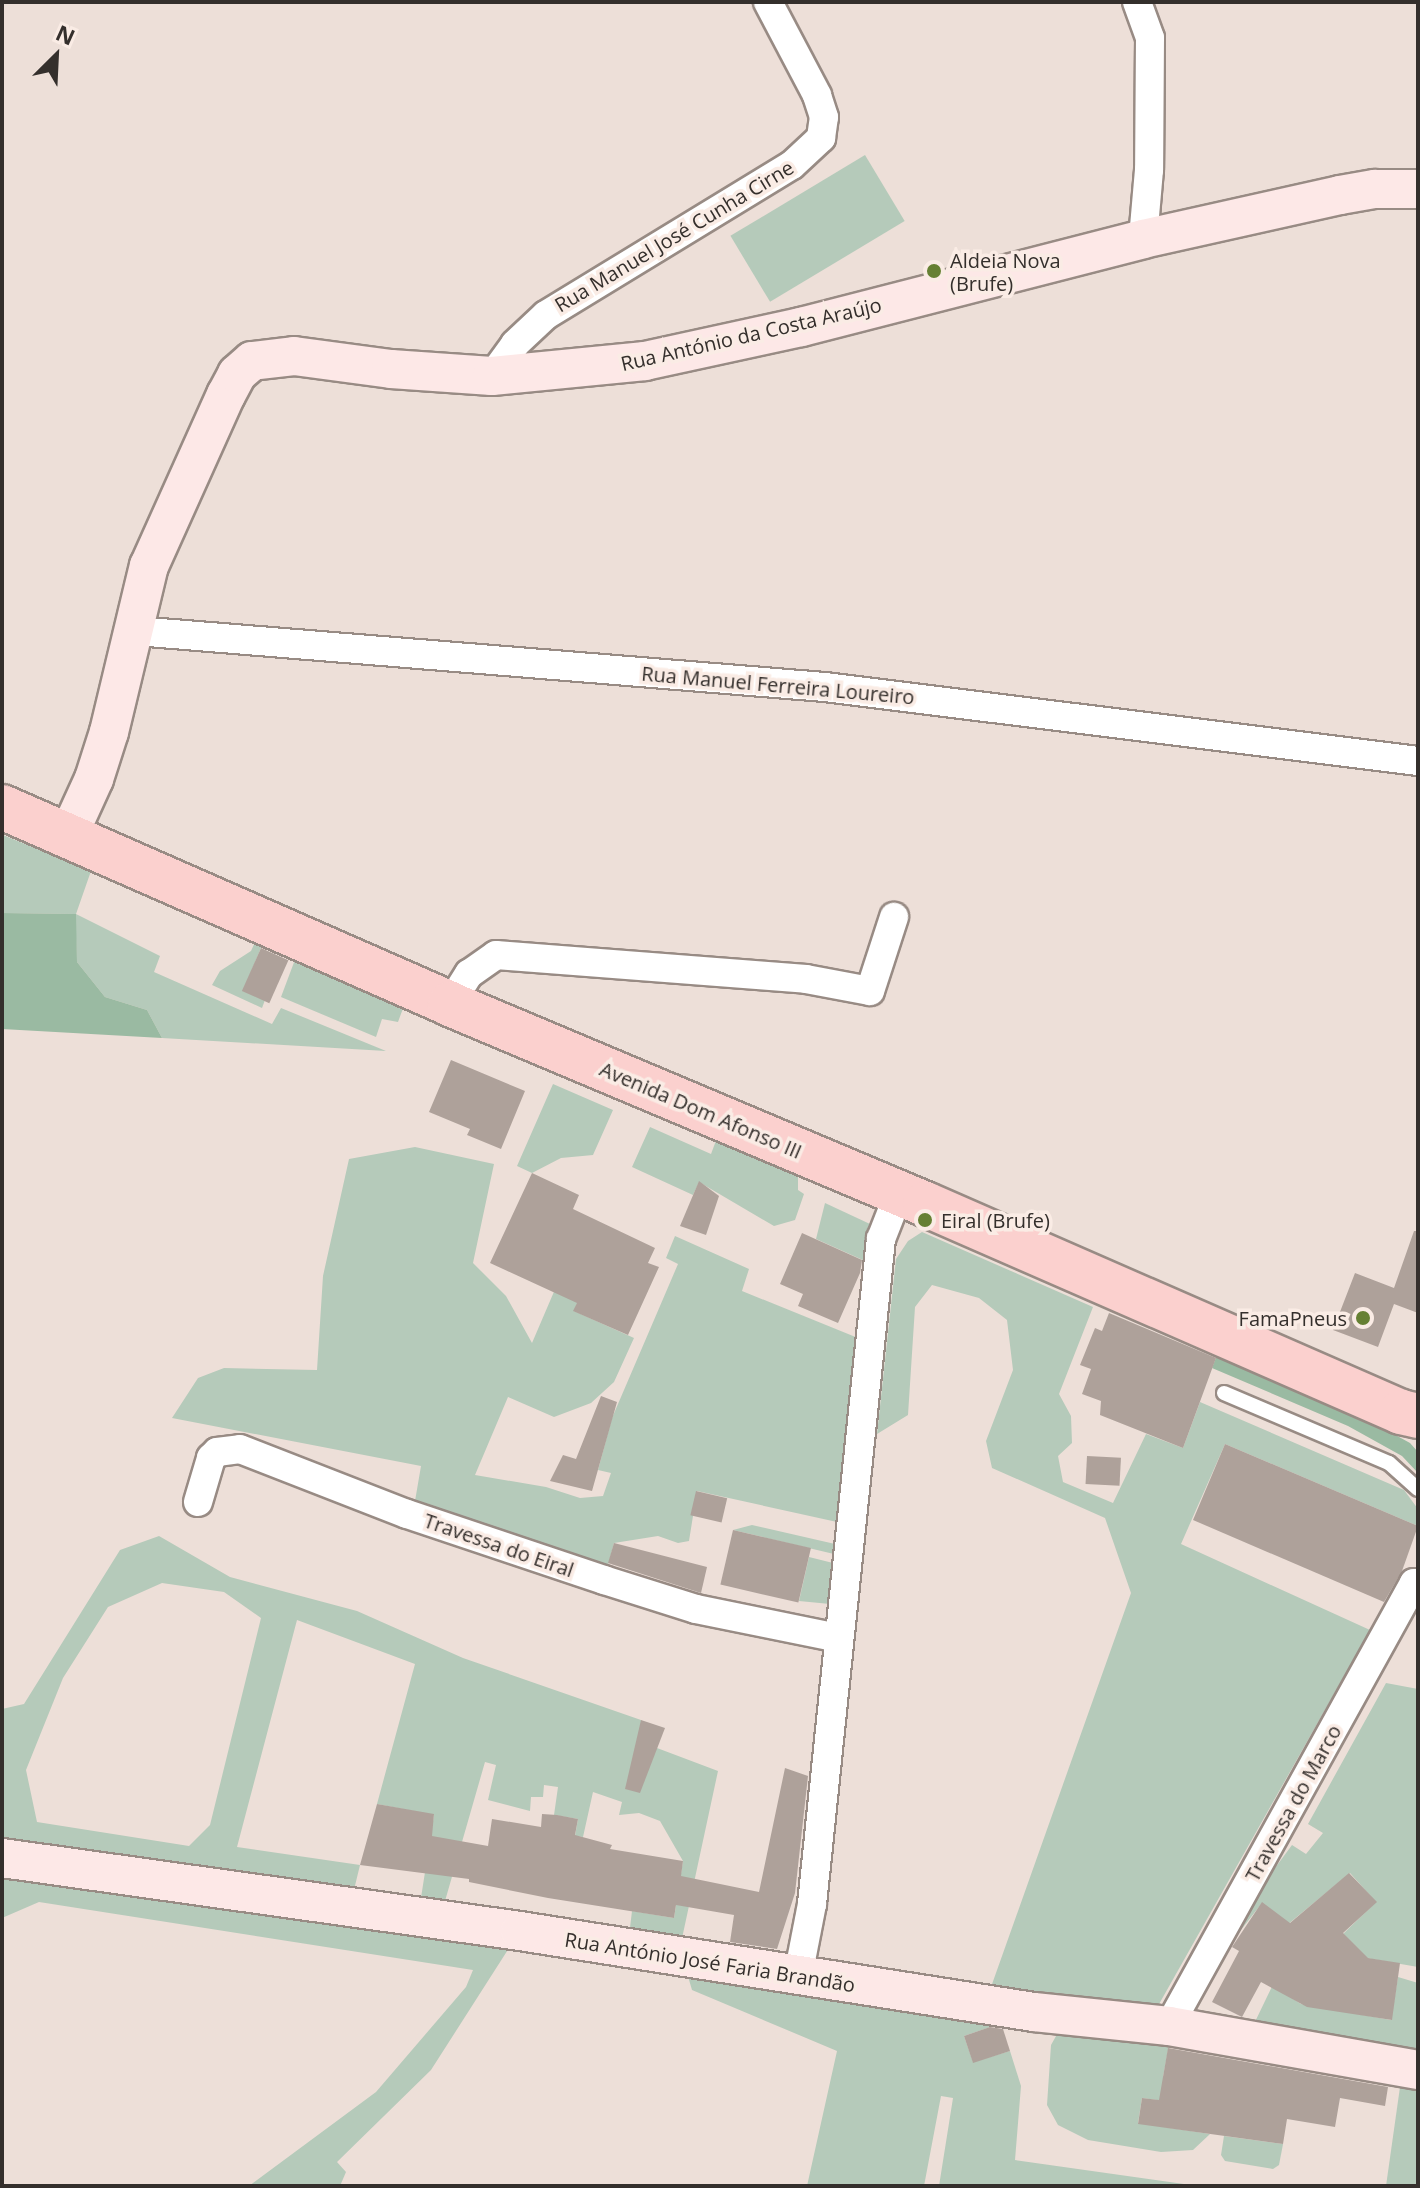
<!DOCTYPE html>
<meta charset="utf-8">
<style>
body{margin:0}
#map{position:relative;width:1420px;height:2188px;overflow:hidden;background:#eddfd8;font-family:"Open Sans",sans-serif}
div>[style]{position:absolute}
.green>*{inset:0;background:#b5caba;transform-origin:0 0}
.forest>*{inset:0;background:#9abaa2}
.building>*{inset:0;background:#aea19a;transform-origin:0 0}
.roads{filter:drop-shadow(2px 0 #988b84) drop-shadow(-2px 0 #988b84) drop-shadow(0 2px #988b84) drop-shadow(0 -2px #988b84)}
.lane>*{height:14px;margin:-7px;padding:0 7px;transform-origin:7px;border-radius:7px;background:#fff}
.street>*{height:28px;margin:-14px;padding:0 14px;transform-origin:14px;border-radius:14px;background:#fff}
.secondary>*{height:38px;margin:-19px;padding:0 19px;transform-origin:19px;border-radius:19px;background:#fde8e7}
.primary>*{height:44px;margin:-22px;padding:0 22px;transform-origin:22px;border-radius:22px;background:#fbd0ce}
.dots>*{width:22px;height:22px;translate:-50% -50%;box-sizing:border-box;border:4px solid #faece5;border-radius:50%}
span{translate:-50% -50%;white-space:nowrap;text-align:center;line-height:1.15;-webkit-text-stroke:7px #faece5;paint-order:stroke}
.street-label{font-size:20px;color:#342f2c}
.poi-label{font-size:20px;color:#342f2c}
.left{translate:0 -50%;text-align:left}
.right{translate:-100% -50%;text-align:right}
.frame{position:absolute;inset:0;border:4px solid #342f2c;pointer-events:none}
.north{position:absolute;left:16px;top:16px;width:80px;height:80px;-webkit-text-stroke:6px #faece5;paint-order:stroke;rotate:24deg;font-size:22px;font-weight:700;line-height:32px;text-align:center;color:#342f2c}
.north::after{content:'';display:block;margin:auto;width:28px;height:36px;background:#342f2c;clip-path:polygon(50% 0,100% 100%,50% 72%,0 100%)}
</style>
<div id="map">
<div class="green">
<div style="left:865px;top:155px;width:77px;height:157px;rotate:59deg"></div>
<div style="clip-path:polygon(3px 835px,91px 871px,76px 914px,160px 956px,154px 972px,272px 1024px,281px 1008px,386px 1051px,162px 1038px,147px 1010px,105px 997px,77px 962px,75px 914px,2px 913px)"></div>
<div style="clip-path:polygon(256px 940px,263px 943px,243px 991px,265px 1000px,262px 1008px,212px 985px,220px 971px,251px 951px)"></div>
<div style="clip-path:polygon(296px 957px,405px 1003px,398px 1022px,382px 1019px,376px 1037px,281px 997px)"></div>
<div style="clip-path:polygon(553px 1084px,613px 1110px,593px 1155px,561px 1158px,532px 1173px,517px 1166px)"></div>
<div style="clip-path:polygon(650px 1127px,711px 1154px,717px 1138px,798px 1175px,798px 1190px,804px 1194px,795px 1220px,774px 1226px,699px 1182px,693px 1195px,632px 1167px)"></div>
<div style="clip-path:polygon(415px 1147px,494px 1164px,473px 1263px,506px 1296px,532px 1343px,559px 1280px,583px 1290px,574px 1311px,634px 1338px,614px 1382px,591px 1403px,554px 1417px,508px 1397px,475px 1475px,546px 1487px,580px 1498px,603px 1496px,611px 1473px,598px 1470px,612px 1418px,678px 1264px,666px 1258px,675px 1236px,749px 1269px,742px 1291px,858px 1338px,837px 1522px,697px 1491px,689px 1541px,678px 1543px,658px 1536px,614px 1543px,607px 1569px,415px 1501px,421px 1466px,172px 1418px,198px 1378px,224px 1368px,317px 1370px,323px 1276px,349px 1159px)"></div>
<div style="clip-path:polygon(825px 1203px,870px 1224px,865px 1261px,816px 1239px)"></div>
<div style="clip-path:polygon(922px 1232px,1093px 1307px,1059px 1394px,1071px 1416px,1072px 1443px,1058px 1456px,1063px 1482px,1113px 1503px,1146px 1434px,1183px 1448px,1200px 1402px,1404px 1490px,1418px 1509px,1418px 1526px,1225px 1444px,1181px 1544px,1370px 1630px,1154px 2013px,991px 1987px,1131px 1593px,1105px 1518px,992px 1468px,986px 1441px,1013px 1370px,1007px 1320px,979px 1298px,932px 1285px,915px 1307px,908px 1415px,877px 1434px,896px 1259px,908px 1241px)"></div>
<div style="clip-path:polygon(752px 1525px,835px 1544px,834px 1554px,733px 1530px)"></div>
<div style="clip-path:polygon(evenodd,159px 1536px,230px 1577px,357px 1611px,463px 1658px,641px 1720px,657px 1748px,718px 1771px,681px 1943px,629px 1936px,632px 1911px,674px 1918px,683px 1861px,660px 1821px,639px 1813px,619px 1815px,622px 1802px,593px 1792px,583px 1837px,575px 1836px,578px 1819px,554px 1815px,558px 1787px,544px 1785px,543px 1797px,531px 1797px,530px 1811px,488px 1800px,496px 1765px,485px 1762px,443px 1908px,420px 1904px,434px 1815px,377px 1804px,415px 1664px,297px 1620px,237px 1847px,360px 1865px,353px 1894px,2px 1843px,2px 1709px,24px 1704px,120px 1550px,159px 1536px,162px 1583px,224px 1592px,261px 1618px,210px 1825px,189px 1846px,37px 1822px,26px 1770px,63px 1678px,108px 1607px,162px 1583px)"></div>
<div style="clip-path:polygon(809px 1557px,833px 1563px,830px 1604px,799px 1601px)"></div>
<div style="clip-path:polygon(1386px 1683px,1418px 1689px,1418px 1967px,1355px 1956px,1343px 1934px,1376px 1902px,1350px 1873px,1287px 1925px,1262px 1903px,1230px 1944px,1246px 1907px,1292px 1845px,1306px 1854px,1323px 1833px,1308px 1824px)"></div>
<div style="clip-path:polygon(2px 1874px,511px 1945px,431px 2070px,337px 2162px,346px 2172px,340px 2186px,249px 2186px,376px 2092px,466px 1987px,473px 1970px,39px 1902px,2px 1918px)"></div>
<div style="clip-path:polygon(1280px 1970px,1290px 1997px,1301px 2004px,1391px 2020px,1398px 1977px,1418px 1983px,1418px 2054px,1252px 2028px)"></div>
<div style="clip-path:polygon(687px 1973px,1002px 2023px,964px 2036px,973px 2062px,1010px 2051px,1021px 2086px,1015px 2160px,1198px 2186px,939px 2186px,953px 2098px,941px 2096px,924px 2186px,807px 2186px,837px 2051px,692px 1990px)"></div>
<div style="clip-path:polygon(1060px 2029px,1169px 2045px,1163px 2077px,1211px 2107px,1142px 2098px,1138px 2123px,1210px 2134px,1193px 2150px,1161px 2152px,1088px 2140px,1058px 2125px,1047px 2105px,1051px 2045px)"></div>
<div style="clip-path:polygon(1401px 2080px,1418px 2083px,1418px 2186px,1386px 2186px)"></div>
<div style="clip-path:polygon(1224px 2136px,1283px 2144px,1279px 2165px,1273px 2169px,1225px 2161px,1221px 2155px)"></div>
</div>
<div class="forest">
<div style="clip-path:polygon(2px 913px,76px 914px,77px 962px,105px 997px,147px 1010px,162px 1038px,2px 1029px)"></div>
<div style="clip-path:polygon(1217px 1355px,1368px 1420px,1410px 1443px,1418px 1452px,1418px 1473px,1402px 1456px,1348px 1426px,1212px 1368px)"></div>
</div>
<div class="building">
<div style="left:261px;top:948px;width:30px;height:47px;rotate:24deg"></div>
<div style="clip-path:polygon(451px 1060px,525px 1091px,501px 1149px,467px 1135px,470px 1129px,429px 1112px)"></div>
<div style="clip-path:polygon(532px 1173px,579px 1195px,573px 1209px,655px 1248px,648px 1263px,659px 1267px,628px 1335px,573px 1311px,577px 1303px,490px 1263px)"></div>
<div style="clip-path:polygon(699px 1181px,719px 1196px,706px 1235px,680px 1226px)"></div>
<div style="clip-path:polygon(1414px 1231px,1418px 1231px,1418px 1313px,1394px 1304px,1378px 1347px,1333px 1330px,1355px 1273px,1394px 1288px)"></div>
<div style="clip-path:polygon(802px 1233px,862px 1260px,860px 1273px,838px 1323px,798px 1306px,803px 1294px,780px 1284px)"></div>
<div style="clip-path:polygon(1109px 1313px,1216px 1358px,1183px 1448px,1100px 1415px,1101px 1401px,1082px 1394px,1091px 1369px,1080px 1365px,1095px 1328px,1102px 1331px)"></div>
<div style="clip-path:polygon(601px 1396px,617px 1402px,592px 1491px,550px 1481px,563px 1455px,576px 1459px)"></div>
<div style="clip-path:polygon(1225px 1444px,1418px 1526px,1402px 1571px,1384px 1602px,1193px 1520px)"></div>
<div style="left:1087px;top:1456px;width:34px;height:28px;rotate:3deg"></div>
<div style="left:696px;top:1491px;width:32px;height:25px;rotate:13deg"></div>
<div style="left:733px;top:1530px;width:80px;height:56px;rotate:13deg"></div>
<div style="clip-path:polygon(614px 1543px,707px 1567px,701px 1593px,608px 1563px)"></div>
<div style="clip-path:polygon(641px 1720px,665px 1728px,640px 1793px,625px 1789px)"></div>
<div style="clip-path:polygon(785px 1768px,808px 1776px,795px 1893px,777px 1949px,730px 1942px,734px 1915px,676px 1905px,674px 1918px,548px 1898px,469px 1882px,469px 1879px,360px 1865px,377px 1804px,434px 1814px,432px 1836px,488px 1846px,492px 1819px,541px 1827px,542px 1814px,557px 1815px,578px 1819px,575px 1835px,612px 1845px,610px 1849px,683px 1861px,681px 1876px,759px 1892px)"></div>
<div style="clip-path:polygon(1349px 1873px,1377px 1902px,1343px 1933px,1368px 1958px,1400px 1963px,1392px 2020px,1307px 2007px,1261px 1982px,1242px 2017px,1212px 2002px,1239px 1951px,1232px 1947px,1262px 1902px,1290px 1923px)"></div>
<div style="clip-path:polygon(990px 2027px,1003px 2029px,1010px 2051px,973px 2063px,964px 2036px)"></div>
<div style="clip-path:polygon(1168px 2048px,1388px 2087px,1385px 2106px,1340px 2098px,1335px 2127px,1287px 2119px,1283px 2144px,1138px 2124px,1142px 2098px,1159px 2100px)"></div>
</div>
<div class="roads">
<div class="lane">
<div style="left:1224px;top:1393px;width:179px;rotate:23deg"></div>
<div style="left:1389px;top:1463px;width:39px;rotate:42deg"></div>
</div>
<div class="street">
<div style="left:1137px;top:2px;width:38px;rotate:70deg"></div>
<div style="left:1150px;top:38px;width:132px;rotate:90.4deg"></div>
<div style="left:1149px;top:170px;width:69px;rotate:95deg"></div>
<div style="left:492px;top:376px;width:39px;rotate:-54deg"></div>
<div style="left:515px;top:344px;width:42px;rotate:-43.1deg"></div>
<div style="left:546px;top:315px;width:288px;rotate:-31.4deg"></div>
<div style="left:792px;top:165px;width:40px;rotate:-43deg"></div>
<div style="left:821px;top:138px;width:21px;rotate:-82deg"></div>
<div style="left:824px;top:117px;width:23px;rotate:-108deg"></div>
<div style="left:817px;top:95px;width:105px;rotate:-117.8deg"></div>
<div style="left:136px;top:631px;width:691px;rotate:4.65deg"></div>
<div style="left:825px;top:687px;width:598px;rotate:7.11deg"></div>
<div style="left:450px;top:1004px;width:36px;rotate:-58deg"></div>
<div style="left:469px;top:974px;width:33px;rotate:-35deg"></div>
<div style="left:496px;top:955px;width:311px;rotate:4.4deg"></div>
<div style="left:806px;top:979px;width:65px;rotate:10.6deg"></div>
<div style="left:870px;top:991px;width:78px;rotate:-72deg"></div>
<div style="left:198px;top:1502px;width:46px;rotate:-73.5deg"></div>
<div style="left:211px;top:1458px;width:8px;rotate:-45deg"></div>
<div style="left:217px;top:1452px;width:23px;rotate:-7deg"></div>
<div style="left:240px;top:1449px;width:179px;rotate:21.3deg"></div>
<div style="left:407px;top:1514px;width:208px;rotate:18.5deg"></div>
<div style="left:604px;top:1580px;width:96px;rotate:17.5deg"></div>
<div style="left:696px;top:1609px;width:146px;rotate:11.5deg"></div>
<div style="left:798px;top:1976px;width:73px;rotate:-79deg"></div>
<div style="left:812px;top:1904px;width:669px;rotate:-84.08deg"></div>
<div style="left:881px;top:1239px;width:49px;rotate:-68.6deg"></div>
<div style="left:1169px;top:2026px;width:506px;rotate:-61.06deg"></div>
<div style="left:1414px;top:1583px;width:4px"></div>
</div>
<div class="secondary">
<div style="left:68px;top:836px;width:63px;rotate:-65.5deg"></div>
<div style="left:94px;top:779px;width:49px;rotate:-72.3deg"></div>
<div style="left:109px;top:732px;width:171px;rotate:-76.5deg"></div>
<div style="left:149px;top:566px;width:188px;rotate:-65.8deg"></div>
<div style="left:226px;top:395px;width:24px;rotate:-62deg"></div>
<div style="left:237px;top:374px;width:20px;rotate:-41deg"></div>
<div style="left:252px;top:361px;width:42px;rotate:-6.8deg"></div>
<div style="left:294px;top:356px;width:98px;rotate:7.6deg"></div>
<div style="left:391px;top:369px;width:101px;rotate:4deg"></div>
<div style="left:492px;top:376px;width:154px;rotate:-5.6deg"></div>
<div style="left:645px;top:361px;width:160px;rotate:-12.3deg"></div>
<div style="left:801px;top:327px;width:353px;rotate:-14.4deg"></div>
<div style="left:1143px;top:239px;width:202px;rotate:-12.6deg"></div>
<div style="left:1340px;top:195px;width:36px;rotate:-10deg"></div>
<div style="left:1375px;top:189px;width:43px"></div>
<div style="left:2px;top:1858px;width:523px;rotate:8.02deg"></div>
<div style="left:520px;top:1931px;width:520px;rotate:8.96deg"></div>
<div style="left:1034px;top:2012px;width:136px;rotate:5.9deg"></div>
<div style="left:1169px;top:2026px;width:253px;rotate:10deg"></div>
</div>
<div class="primary">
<div style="left:2px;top:807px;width:489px;rotate:23.7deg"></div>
<div style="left:450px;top:1004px;width:515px;rotate:22.83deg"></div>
<div style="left:925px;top:1204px;width:519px;rotate:23.6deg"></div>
<div style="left:1401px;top:1412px;width:17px;rotate:13deg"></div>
</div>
</div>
<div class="dots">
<div style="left:934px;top:271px;background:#668033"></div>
<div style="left:925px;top:1220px;background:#668033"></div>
<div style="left:1363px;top:1318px;background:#668033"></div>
</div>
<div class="street-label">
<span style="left:674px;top:236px;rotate:-31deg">Rua Manuel José Cunha Cirne</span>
<span style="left:751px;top:334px;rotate:-13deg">Rua António da Costa Araújo</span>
<span style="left:778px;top:685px;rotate:5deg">Rua Manuel Ferreira Loureiro</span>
<span style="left:701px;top:1110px;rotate:23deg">Avenida Dom Afonso III</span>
<span style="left:499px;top:1545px;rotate:19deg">Travessa do Eiral</span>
<span style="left:1293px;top:1803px;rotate:-61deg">Travessa do Marco</span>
<span style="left:710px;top:1962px;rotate:9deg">Rua António José Faria Brandão</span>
</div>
<div class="poi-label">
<span class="left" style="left:950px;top:272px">Aldeia Nova<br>(Brufe)</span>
<span class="left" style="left:941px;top:1220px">Eiral (Brufe)</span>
<span class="right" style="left:1347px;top:1318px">FamaPneus</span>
</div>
<div class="frame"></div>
<div class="north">N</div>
</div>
